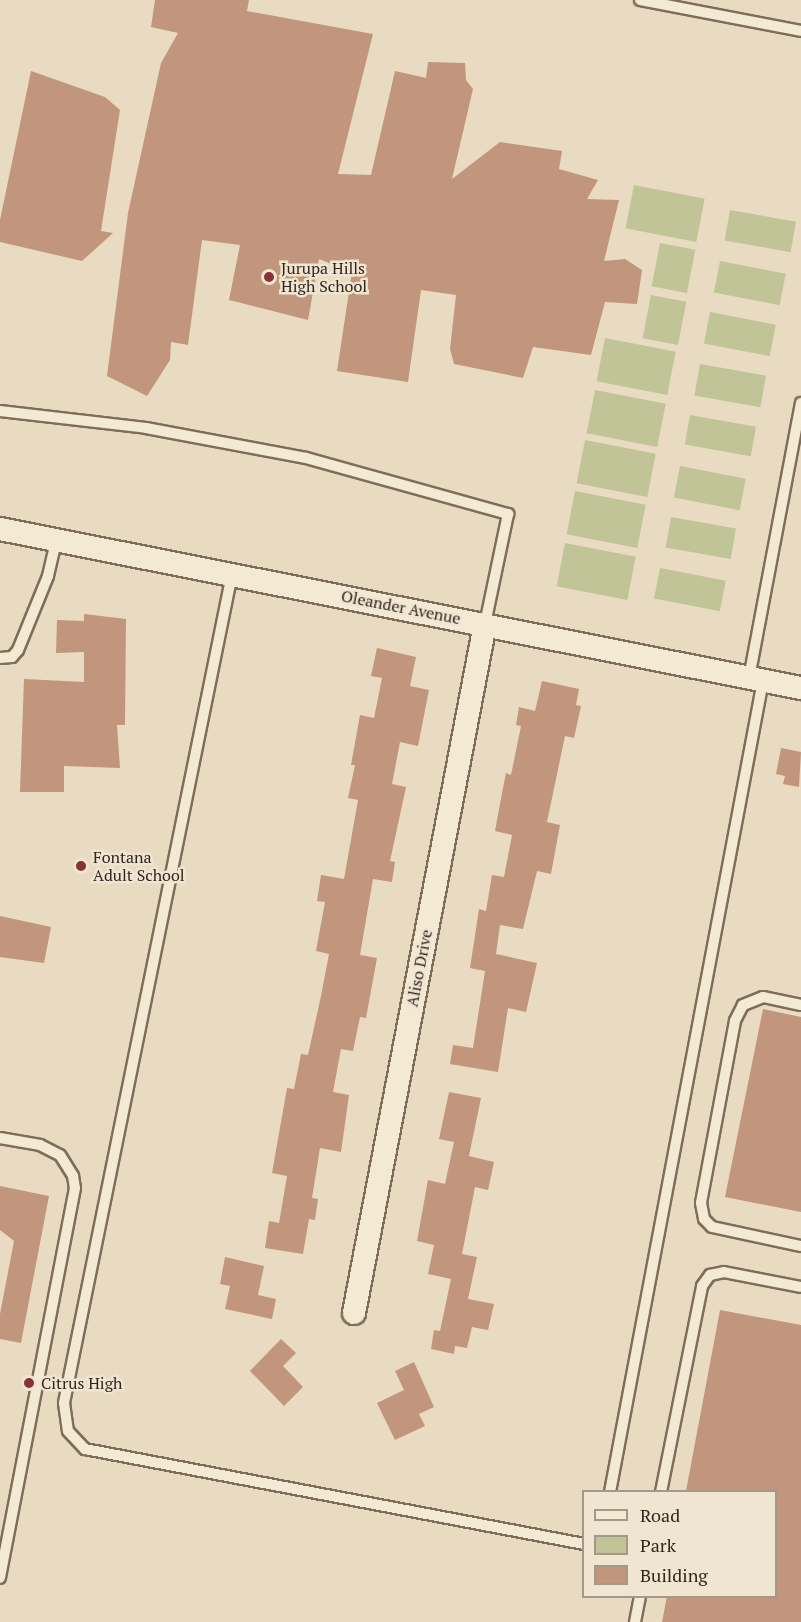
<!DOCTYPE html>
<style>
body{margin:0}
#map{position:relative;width:801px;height:1622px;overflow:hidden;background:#e8dbc1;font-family:"PT Serif",serif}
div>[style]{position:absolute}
.green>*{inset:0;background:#c1c497;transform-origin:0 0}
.building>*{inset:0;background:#c1967c}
.roads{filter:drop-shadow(2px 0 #7f6d5b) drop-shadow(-2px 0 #7f6d5b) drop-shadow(0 2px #7f6d5b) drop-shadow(0 -2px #7f6d5b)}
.service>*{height:10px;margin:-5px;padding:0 5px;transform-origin:5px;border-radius:5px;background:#f4e9d3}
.minor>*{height:22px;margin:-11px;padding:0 11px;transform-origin:11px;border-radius:11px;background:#f4e9d3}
.dots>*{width:16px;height:16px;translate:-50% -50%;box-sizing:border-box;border:3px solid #f0e5d0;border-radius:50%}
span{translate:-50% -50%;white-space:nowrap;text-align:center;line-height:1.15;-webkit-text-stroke:5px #f0e5d0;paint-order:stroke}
.poi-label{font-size:16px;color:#31261d}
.left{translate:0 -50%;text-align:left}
.street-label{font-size:16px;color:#31261d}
.legend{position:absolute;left:582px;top:1490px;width:195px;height:108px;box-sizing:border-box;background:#f0e5d0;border:2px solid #a49988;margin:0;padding:8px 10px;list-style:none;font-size:18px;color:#31261d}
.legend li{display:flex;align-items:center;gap:12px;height:30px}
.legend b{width:30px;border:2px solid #a49988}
</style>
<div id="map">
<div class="green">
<div style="left:634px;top:185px;width:72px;height:44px;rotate:11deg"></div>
<div style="left:730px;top:210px;width:67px;height:31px;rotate:10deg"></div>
<div style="left:660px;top:243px;width:36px;height:44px;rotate:11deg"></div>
<div style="left:720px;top:261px;width:67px;height:32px;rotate:11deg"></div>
<div style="left:651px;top:295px;width:36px;height:44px;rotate:11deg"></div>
<div style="left:710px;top:312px;width:67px;height:32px;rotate:11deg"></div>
<div style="left:605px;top:338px;width:72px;height:44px;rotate:11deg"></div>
<div style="left:700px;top:364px;width:67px;height:32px;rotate:10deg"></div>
<div style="left:595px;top:390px;width:72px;height:44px;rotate:11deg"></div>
<div style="left:690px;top:415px;width:67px;height:30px;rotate:10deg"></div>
<div style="left:585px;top:440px;width:72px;height:44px;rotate:11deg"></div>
<div style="left:680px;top:466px;width:67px;height:32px;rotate:11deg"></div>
<div style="left:575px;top:491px;width:72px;height:44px;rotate:11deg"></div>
<div style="left:671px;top:517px;width:66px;height:31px;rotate:10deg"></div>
<div style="left:565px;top:543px;width:72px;height:44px;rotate:11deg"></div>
<div style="left:660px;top:568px;width:67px;height:31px;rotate:11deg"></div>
</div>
<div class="building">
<div style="clip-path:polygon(155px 0,249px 0,247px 11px,373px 34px,338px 174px,371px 175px,395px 71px,426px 78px,428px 62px,465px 63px,466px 80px,473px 89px,452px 179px,500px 142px,562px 151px,559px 169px,598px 180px,587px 199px,619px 200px,604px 261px,625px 259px,642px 270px,637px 304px,605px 302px,591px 355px,533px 347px,523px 378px,454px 364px,450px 349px,456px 295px,421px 290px,408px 382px,337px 371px,352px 272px,319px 259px,308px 320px,229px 300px,240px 245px,202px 240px,188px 345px,171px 342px,170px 360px,147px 396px,107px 376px,128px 213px,161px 63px,178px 33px,151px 27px)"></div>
<div style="clip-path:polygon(31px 71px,105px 97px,120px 110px,101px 231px,113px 233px,82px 261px,0 242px,0 220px)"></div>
<div style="clip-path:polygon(84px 614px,126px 619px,125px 725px,117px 725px,120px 768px,64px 766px,64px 792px,20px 792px,24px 679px,84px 682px,84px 652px,56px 653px,57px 620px,84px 621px)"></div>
<div style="clip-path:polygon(377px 648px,416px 657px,410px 686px,429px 690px,418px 746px,400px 742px,392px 784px,406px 787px,390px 861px,395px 862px,392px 882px,373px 879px,360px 955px,377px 958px,366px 1018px,360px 1017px,353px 1051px,341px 1049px,333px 1092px,349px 1095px,341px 1152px,320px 1148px,312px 1198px,318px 1199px,315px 1220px,309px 1219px,303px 1254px,265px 1248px,269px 1221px,279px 1223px,287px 1176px,272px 1173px,287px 1088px,294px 1089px,301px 1054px,308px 1055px,321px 996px,329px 954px,316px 951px,325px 902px,317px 901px,321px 875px,344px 879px,358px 800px,348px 798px,355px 765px,351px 765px,360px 715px,374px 718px,382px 678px,371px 676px)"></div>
<div style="clip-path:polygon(542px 681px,579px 689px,576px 705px,581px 706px,574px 738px,565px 736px,547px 822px,560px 825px,551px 874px,537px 871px,523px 929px,500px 925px,496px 954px,537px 963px,526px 1012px,508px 1008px,498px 1072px,450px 1064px,453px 1045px,473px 1048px,485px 971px,470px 968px,479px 909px,486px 911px,492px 875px,504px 877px,512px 835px,495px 831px,502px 793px,506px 773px,511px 775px,521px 726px,516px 725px,519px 707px,535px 711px)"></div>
<div style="clip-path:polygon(781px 748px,801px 752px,799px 787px,783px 784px,785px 776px,776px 774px)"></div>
<div style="clip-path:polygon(0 916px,51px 927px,44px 963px,0 957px)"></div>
<div style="clip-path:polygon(763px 1009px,801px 1017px,801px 1212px,725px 1197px)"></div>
<div style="clip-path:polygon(449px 1092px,481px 1098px,469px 1156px,494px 1162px,488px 1190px,475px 1187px,462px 1254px,477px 1257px,468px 1299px,494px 1304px,488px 1330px,472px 1327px,467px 1348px,455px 1346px,454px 1354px,431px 1349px,434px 1330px,440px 1331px,451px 1279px,428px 1274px,434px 1245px,417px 1241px,428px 1180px,445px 1184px,454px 1142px,439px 1139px)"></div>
<div style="clip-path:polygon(0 1186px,49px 1196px,21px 1343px,0 1339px,0 1314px,14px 1241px,0 1230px)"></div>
<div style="clip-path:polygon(225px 1257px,264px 1266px,258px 1295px,276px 1299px,272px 1319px,225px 1309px,230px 1286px,220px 1284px)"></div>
<div style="clip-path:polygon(720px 1310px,801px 1325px,801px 1622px,662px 1622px,667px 1596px,776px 1596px,776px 1491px,686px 1491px)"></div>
<div style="clip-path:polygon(281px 1339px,296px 1353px,283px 1366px,303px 1387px,284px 1406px,250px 1371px)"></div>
<div style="clip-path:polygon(414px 1362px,434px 1407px,419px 1414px,425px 1426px,395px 1440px,377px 1403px,404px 1390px,395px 1371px)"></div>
</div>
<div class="roads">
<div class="service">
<div style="left:640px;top:0;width:164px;rotate:10.9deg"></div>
<div style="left:0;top:411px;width:147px;rotate:6.6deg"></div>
<div style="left:146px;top:428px;width:163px;rotate:10.6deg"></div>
<div style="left:306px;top:458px;width:210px;rotate:15.5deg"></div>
<div style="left:508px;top:514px;width:112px;rotate:101.8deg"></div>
<div style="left:232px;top:574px;width:846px;rotate:101.46deg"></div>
<div style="left:64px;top:1403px;width:28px;rotate:82deg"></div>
<div style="left:68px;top:1431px;width:25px;rotate:47deg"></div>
<div style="left:85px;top:1449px;width:508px;rotate:10.78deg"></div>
<div style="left:0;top:658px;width:12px;rotate:-5deg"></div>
<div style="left:12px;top:657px;width:9px;rotate:-49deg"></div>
<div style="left:18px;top:650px;width:80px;rotate:-67.9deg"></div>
<div style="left:48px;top:576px;width:37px;rotate:-77deg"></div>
<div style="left:749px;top:678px;width:280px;rotate:-79.3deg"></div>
<div style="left:801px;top:1005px;width:39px;rotate:-168deg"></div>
<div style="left:763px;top:997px;width:22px;rotate:158deg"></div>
<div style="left:743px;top:1005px;width:18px;rotate:117deg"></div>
<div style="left:735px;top:1021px;width:185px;rotate:100.6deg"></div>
<div style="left:701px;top:1203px;width:16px;rotate:79deg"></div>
<div style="left:704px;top:1219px;width:11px;rotate:45deg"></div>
<div style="left:712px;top:1227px;width:91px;rotate:12.1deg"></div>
<div style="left:0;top:1138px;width:41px;rotate:9.9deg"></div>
<div style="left:40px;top:1145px;width:22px;rotate:27deg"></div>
<div style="left:60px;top:1155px;width:25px;rotate:58deg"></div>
<div style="left:73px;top:1176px;width:12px;rotate:81deg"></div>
<div style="left:75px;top:1188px;width:397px;rotate:100.9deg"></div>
<div style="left:610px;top:1492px;width:825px;rotate:-79.32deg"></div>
<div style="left:661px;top:1492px;width:210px;rotate:-78.7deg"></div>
<div style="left:702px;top:1286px;width:14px;rotate:-54deg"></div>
<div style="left:710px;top:1275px;width:14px;rotate:-12deg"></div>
<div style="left:724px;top:1272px;width:78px;rotate:11deg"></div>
<div style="left:635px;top:1622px;width:26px;rotate:-79deg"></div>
</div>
<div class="minor">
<div style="left:0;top:529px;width:817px;rotate:11.23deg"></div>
<div style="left:354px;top:1313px;width:701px;rotate:-79.23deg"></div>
</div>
</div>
<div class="dots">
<div style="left:269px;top:277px;background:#873236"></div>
<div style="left:81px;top:866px;background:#873236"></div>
<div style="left:29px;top:1383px;background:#873236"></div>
</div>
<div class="poi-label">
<span class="left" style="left:281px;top:277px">Jurupa Hills<br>High School</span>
<span class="left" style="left:93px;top:866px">Fontana<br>Adult School</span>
<span class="left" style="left:41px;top:1383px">Citrus High</span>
</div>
<div class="street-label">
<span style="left:401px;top:607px;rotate:11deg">Oleander Avenue</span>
<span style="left:419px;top:968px;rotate:-79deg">Aliso Drive</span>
</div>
<ul class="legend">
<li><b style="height:8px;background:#f4e9d3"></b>Road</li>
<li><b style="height:16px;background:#c1c497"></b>Park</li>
<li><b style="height:16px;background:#c1967c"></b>Building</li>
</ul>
</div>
